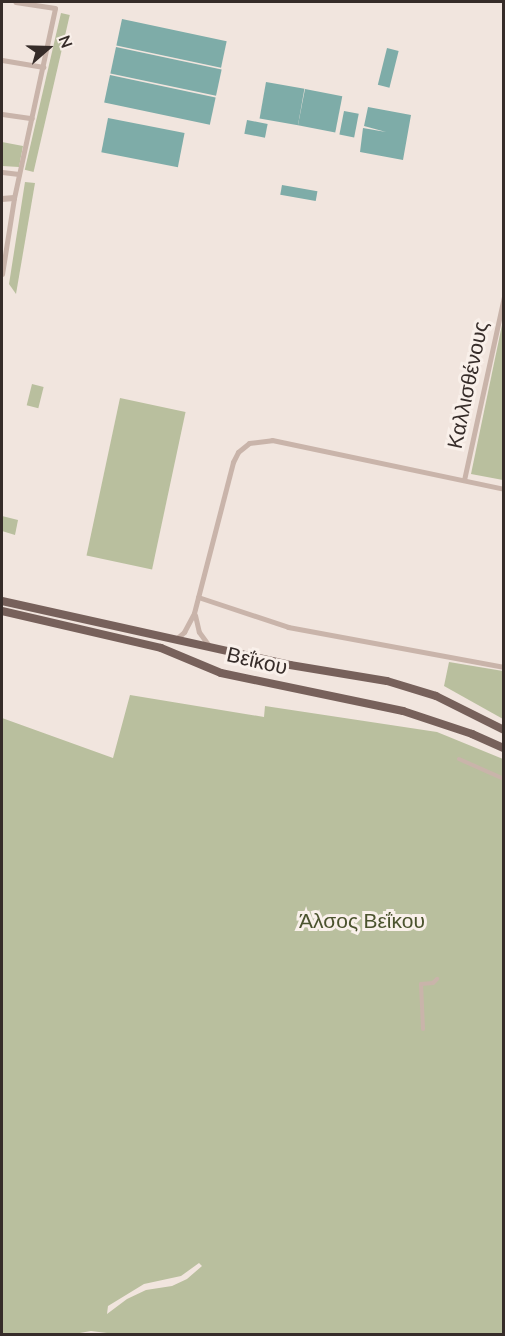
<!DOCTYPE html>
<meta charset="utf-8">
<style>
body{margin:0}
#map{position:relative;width:505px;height:1336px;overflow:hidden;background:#f1e5de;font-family:"Nunito Sans",sans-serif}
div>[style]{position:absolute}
.green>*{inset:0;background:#b9bf9e;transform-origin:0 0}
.water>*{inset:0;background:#7eaca8;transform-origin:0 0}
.pedestrian>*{height:4px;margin:-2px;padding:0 2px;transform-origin:2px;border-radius:2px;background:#c9b4aa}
.minor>*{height:5px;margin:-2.5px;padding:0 2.5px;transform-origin:2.5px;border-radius:2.5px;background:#c9b4aa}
.tertiary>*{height:6px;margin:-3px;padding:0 3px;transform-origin:3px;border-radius:3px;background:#c9b4aa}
.primary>*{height:8px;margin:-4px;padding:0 4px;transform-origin:4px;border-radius:4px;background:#77615b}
span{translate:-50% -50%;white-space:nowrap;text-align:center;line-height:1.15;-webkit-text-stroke:6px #f9f0ea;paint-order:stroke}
.street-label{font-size:21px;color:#362c29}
.park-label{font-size:21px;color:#4b532e}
.frame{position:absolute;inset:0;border:3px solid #362c29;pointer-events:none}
.north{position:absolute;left:18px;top:18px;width:60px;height:60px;-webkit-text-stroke:4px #f9f0ea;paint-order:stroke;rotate:70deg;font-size:16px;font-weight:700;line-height:24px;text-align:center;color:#362c29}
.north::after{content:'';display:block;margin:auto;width:21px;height:27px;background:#362c29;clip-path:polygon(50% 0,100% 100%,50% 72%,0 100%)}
</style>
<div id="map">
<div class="green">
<div style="left:61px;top:13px;width:9px;height:161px;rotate:13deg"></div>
<div style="clip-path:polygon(2px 142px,23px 146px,19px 167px,2px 166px)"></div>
<div style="clip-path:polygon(25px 182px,35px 183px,16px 294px,9px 284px)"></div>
<div style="clip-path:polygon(503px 320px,504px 480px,503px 480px,471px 474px)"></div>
<div style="left:32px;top:384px;width:12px;height:22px;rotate:14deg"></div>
<div style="left:120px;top:398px;width:67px;height:161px;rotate:12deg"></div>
<div style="clip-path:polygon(2px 516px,18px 520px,15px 535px,2px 531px)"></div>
<div style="clip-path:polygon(449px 662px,503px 671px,503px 719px,444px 686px)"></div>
<div style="clip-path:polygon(evenodd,130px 695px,264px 717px,265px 706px,437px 732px,503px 759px,503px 1334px,115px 1334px,91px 1331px,74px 1334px,2px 1334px,2px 718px,113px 758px,130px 695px,199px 1263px,202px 1266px,187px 1279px,172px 1286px,146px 1290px,127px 1299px,107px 1314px,108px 1306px,144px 1284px,181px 1276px,199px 1263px)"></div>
</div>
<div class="water">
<div style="left:122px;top:19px;width:107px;height:27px;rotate:12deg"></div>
<div style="left:116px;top:47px;width:108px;height:27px;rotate:12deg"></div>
<div style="left:387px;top:48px;width:12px;height:38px;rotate:14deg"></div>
<div style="left:110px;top:75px;width:108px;height:28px;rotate:12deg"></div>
<div style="left:266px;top:82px;width:39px;height:37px;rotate:10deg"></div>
<div style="left:305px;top:89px;width:38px;height:37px;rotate:11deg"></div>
<div style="clip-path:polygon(368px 107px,411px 115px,403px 160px,360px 152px,363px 128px,386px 132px,364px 126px)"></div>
<div style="left:344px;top:111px;width:15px;height:24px;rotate:11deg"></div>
<div style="left:108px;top:118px;width:78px;height:35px;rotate:11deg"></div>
<div style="left:247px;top:120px;width:21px;height:14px;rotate:11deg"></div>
<div style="left:282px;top:185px;width:36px;height:10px;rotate:10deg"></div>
</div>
<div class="pedestrian">
<div style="left:459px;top:759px;width:49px;rotate:24deg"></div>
<div style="left:423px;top:1029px;width:45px;rotate:-92.5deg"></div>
<div style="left:421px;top:984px;width:12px;rotate:-5deg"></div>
<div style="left:433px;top:983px;width:6px;rotate:-45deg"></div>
</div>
<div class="minor">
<div style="left:2px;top:60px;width:42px;rotate:9.7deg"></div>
<div style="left:2px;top:114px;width:30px;rotate:8deg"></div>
<div style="left:2px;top:172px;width:17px;rotate:7deg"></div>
<div style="left:2px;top:274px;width:77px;rotate:-81deg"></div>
<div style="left:14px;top:198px;width:194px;rotate:-77.8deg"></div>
<div style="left:55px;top:8px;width:40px;rotate:-171.5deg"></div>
<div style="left:464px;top:480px;width:188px;rotate:-77.7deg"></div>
<div style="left:198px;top:597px;width:95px;rotate:18.4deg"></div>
<div style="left:288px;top:627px;width:220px;rotate:10.5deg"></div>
<div style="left:195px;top:615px;width:17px;rotate:77deg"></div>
<div style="left:199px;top:632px;width:17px;rotate:54deg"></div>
<div style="left:176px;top:639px;width:11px;rotate:-41deg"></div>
<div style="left:184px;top:632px;width:21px;rotate:-62deg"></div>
<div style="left:194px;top:613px;width:156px;rotate:-75.5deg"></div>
<div style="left:233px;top:462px;width:11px;rotate:-63deg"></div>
<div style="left:238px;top:452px;width:14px;rotate:-39deg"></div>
<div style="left:249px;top:443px;width:23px;rotate:-7deg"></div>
<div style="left:272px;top:440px;width:237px;rotate:11.9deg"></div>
</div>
<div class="tertiary">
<div style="left:2px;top:199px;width:12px;rotate:-5deg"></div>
</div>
<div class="primary">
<div style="left:2px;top:601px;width:295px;rotate:12.5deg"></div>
<div style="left:290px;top:665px;width:98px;rotate:9.4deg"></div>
<div style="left:387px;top:681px;width:51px;rotate:17deg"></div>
<div style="left:436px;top:696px;width:76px;rotate:26.6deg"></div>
<div style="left:2px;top:611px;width:163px;rotate:13.1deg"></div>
<div style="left:161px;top:648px;width:65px;rotate:22.6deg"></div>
<div style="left:221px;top:673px;width:186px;rotate:11.8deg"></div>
<div style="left:403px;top:711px;width:73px;rotate:18.4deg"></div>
<div style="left:472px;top:734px;width:35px;rotate:24deg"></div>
</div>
<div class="street-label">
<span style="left:468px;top:385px;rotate:-78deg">Καλλισθένους</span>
<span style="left:257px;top:661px;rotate:13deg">Βεΐκου</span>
</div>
<div class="park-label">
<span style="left:362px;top:921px">Άλσος Βεΐκου</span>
</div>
<div class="frame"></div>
<div class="north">N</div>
</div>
